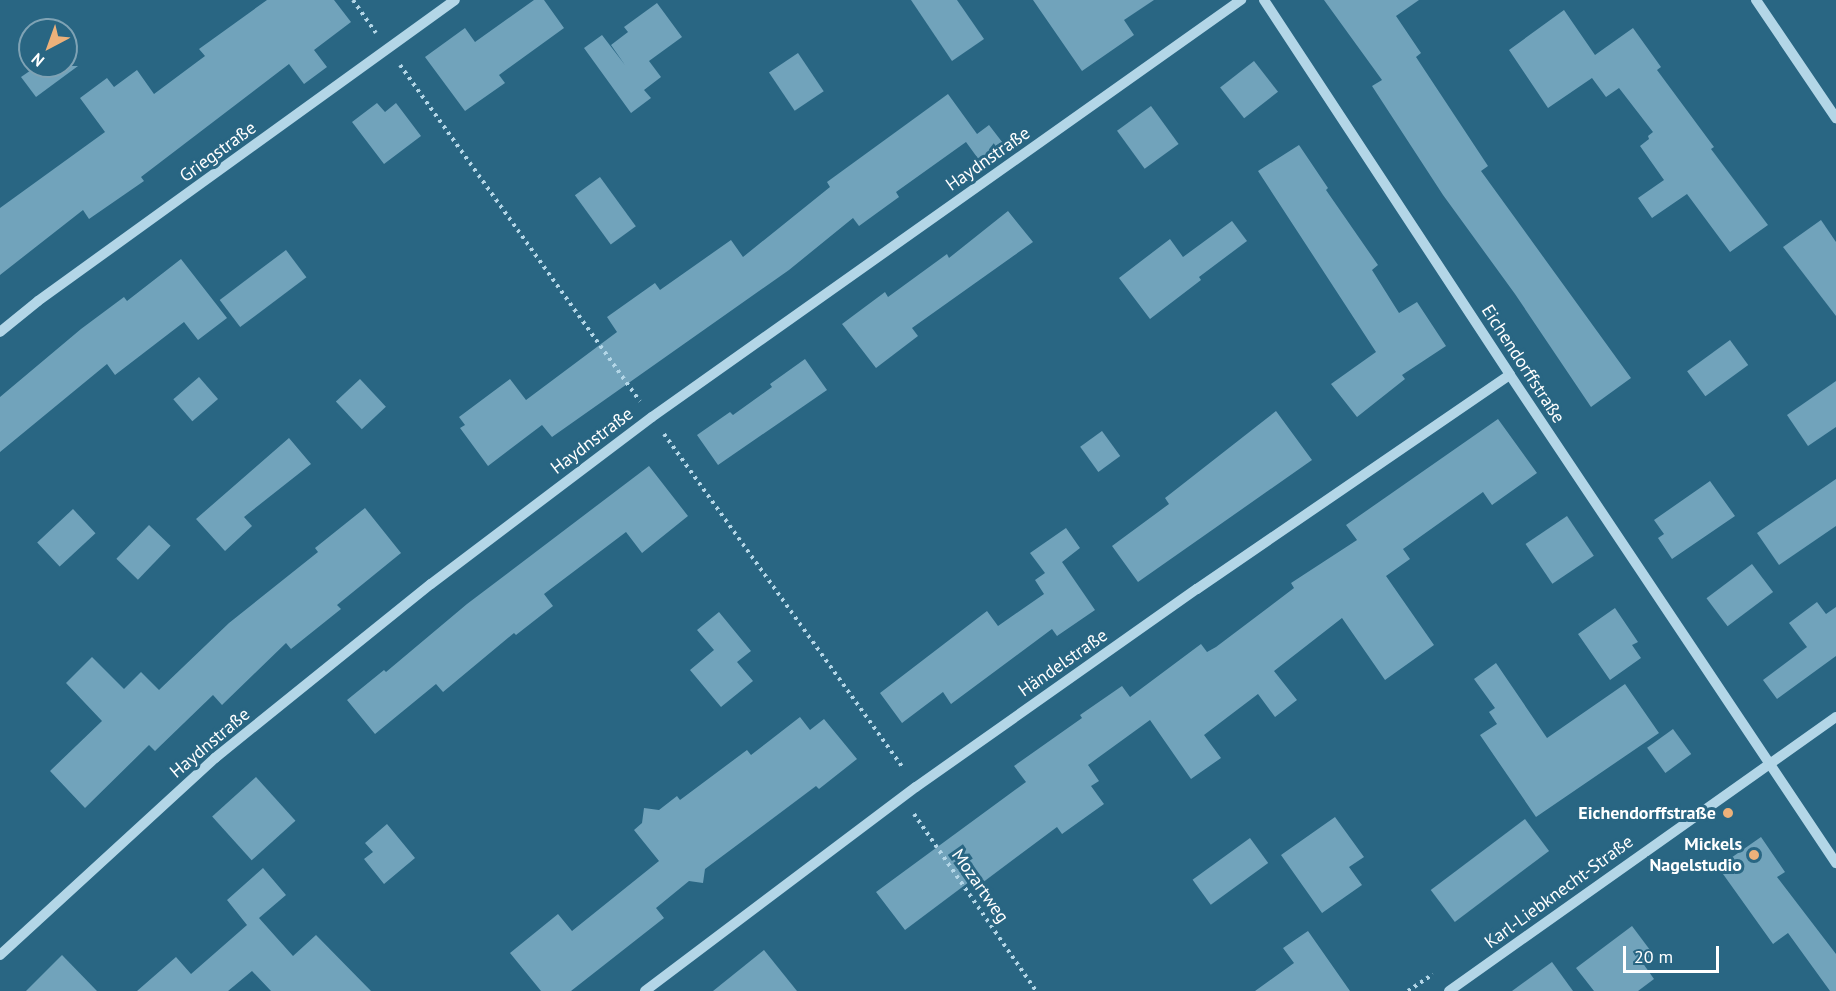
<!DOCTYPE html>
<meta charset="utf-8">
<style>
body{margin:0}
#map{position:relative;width:1836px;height:991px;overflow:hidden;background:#296683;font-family:"PT Sans",sans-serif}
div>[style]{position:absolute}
.building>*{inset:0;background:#71a3bb;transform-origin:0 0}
.path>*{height:4px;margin-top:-2px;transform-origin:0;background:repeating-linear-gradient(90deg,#b3d6e7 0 3px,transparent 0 7.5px)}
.minor>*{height:10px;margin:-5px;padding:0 5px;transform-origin:5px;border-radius:5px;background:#b3d6e7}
.dots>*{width:16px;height:16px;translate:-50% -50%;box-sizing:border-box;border:3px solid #296683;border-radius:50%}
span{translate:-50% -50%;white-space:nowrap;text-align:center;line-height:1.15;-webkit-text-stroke:6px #296683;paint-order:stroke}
.street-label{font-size:18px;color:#fff}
.poi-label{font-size:18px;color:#fff;font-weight:700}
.right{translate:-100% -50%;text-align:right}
.north{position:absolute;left:18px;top:18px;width:60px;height:60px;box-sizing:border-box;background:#296683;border:2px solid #7fa3b5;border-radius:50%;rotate:221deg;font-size:16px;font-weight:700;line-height:24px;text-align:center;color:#fff}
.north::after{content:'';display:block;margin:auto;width:21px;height:27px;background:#edb17a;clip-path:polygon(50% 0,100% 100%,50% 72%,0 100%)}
.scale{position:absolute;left:1623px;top:946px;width:96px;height:27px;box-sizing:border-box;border:3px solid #fff;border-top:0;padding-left:8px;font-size:18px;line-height:21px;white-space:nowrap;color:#fff;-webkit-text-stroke:4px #296683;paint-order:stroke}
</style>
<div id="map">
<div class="building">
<div style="clip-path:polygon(267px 0,334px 0,351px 22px,314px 50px,327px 67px,304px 84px,289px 64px,141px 177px,144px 181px,89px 219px,83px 210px,0 275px,0 208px,105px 132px,80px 98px,107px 78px,114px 87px,137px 70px,154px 94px,205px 56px,199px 49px)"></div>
<div style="clip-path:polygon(534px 0,544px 0,564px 28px,499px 75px,505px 83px,465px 111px,425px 57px,465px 28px,475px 42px)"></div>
<div style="clip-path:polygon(911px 0,957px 0,984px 39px,952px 61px)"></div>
<div style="clip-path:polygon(1033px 0,1154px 0,1124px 20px,1134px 35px,1082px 71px)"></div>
<div style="clip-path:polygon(1324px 0,1419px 0,1396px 16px,1421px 53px,1416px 57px,1488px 166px,1481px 171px,1631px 378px,1591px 407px,1515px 294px,1443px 195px,1372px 86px,1382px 80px)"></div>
<div style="clip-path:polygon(657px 3px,682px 37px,649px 61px,661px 77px,644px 90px,651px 98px,631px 113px,584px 48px,602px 35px,625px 65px,611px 45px,628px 32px,624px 27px)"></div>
<div style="clip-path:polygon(1564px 10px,1595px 55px,1633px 28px,1661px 67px,1657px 70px,1714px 147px,1711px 149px,1768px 225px,1730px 252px,1687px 194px,1652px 218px,1638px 198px,1664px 180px,1640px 146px,1649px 139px,1648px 136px,1653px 132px,1619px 88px,1606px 97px,1592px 78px,1548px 108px,1509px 50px)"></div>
<div style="left:798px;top:53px;width:46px;height:35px;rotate:56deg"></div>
<div style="left:1254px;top:61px;width:39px;height:43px;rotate:52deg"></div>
<div style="clip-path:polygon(37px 66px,78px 66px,36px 97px,21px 77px)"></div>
<div style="clip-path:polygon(948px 94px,977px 134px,989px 125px,1006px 147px,982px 164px,966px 142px,896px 192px,899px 197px,859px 226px,853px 218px,789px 270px,552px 437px,542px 425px,488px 466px,460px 428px,465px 425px,459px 417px,510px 379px,526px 400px,617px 332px,607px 317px,655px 283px,660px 290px,731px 240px,743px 257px,830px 187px,827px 182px)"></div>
<div style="clip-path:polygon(377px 103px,385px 112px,396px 103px,421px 136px,384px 164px,352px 122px)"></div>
<div style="left:1151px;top:106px;width:47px;height:42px;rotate:54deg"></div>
<div style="clip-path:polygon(1299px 145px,1328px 188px,1326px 190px,1378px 265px,1372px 270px,1399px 313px,1417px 302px,1446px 346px,1402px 375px,1405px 379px,1357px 417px,1331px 384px,1376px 352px,1258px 171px)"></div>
<div style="left:600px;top:177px;width:61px;height:31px;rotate:54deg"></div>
<div style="clip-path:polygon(1008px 211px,1033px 242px,912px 328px,918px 336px,876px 368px,842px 324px,885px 292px,888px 297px,947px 254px,949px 258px)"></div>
<div style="clip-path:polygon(1821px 220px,1836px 242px,1836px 316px,1783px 247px)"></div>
<div style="clip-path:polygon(1232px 221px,1247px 241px,1199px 277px,1201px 280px,1150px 319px,1119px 278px,1170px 239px,1183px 257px)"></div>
<div style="left:286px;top:250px;width:34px;height:83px;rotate:53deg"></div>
<div style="clip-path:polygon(181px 259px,227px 318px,198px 340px,184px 322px,115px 375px,107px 364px,0 452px,0 397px,81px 329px,124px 297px,127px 301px)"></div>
<div style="left:1730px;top:340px;width:31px;height:53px;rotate:54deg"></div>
<div style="clip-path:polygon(805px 359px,827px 390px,718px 465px,697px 435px,730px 412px,733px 415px,772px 387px,770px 384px)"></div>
<div style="left:199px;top:377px;width:29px;height:34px;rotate:49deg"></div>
<div style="left:360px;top:379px;width:38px;height:33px;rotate:47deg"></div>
<div style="clip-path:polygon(1836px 381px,1836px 427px,1808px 446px,1787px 415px)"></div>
<div style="clip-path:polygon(1276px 411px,1312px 460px,1138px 582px,1112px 546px,1169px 504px,1165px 498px)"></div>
<div style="clip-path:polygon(1498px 419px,1537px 473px,1492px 505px,1483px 492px,1403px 549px,1410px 559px,1386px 576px,1434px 645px,1385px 680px,1342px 618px,1274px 671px,1297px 700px,1275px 717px,1258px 694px,1204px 735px,1221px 758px,1191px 779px,1150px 720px,1088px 765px,1099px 781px,1091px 786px,1104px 804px,1062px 834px,1057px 827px,982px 883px,977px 876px,905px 930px,876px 892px,1026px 782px,1014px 766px,1082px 718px,1080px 715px,1122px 686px,1130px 697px,1201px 644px,1207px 652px,1216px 647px,1294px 588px,1291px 583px,1357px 540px,1346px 525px)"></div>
<div style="left:1102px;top:431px;width:31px;height:27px;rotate:54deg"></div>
<div style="clip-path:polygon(289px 438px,311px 464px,244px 517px,252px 526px,225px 551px,196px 519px)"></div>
<div style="clip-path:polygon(649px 466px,688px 516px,642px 553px,626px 532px,544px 594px,553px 606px,516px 635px,514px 633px,443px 692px,436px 684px,375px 734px,347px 700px,384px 670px,386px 672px,467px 604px)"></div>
<div style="clip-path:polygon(1836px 479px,1836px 526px,1779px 565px,1757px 533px)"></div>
<div style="clip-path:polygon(1710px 481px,1735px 516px,1672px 559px,1658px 538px,1664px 534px,1654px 520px)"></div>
<div style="clip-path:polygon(365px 508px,401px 553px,337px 605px,341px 609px,291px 649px,286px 643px,222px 705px,213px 695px,155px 751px,149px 745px,85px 808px,50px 771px,102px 721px,66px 683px,92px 657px,124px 689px,141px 672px,159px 690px,229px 623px,318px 552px,315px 548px)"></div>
<div style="left:73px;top:509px;width:33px;height:49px;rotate:47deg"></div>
<div style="left:1567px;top:516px;width:48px;height:50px;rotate:56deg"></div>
<div style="left:149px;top:525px;width:30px;height:47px;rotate:44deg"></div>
<div style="clip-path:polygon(1066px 528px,1080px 548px,1062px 562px,1095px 610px,1057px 636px,1052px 629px,951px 704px,943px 692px,902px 723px,880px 693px,987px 611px,998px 626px,1044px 594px,1035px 580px,1045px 573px,1030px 553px)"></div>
<div style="left:1752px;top:564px;width:35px;height:57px;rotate:53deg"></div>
<div style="clip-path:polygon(1817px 602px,1826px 614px,1836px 607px,1836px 656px,1777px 699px,1763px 680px,1807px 647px,1789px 623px)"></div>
<div style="clip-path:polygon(1615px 608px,1638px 642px,1632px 645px,1641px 658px,1610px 680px,1578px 634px)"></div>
<div style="clip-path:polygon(719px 612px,751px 651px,737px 662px,753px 681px,721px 707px,690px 670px,714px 650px,697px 630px)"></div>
<div style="clip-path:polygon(1496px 663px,1547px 738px,1625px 684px,1659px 733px,1536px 817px,1480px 735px,1497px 724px,1489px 712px,1495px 708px,1474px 679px)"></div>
<div style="clip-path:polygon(800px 717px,810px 730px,824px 719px,857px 759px,819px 789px,816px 786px,705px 869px,703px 883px,689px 881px,656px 908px,664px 918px,571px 991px,541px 991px,510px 953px,558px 914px,572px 931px,659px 861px,634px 830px,642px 823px,644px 808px,659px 810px,677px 796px,680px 800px,747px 750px,751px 755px)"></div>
<div style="left:1673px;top:729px;width:31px;height:32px;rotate:54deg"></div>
<div style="left:256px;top:777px;width:59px;height:59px;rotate:48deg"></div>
<div style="clip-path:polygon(1335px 817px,1364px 857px,1349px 867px,1362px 885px,1322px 913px,1281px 855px)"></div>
<div style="left:1525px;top:819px;width:40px;height:118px;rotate:53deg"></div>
<div style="clip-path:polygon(387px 824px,415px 858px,384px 884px,364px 859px,373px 852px,365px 843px)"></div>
<div style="clip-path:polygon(1761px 837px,1785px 872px,1777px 877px,1836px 954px,1836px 991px,1830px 991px,1788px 933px,1773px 944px,1718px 867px)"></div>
<div style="left:1250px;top:838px;width:31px;height:71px;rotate:54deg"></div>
<div style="clip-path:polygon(263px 868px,286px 895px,259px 918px,293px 956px,316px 935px,371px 991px,271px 991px,252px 971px,228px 991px,137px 991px,176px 957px,191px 974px,247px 925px,227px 900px)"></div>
<div style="clip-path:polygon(1632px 926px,1653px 954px,1642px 962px,1654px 979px,1638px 991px,1594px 991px,1576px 968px)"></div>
<div style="clip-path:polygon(1308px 931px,1350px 991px,1255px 991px,1294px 963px,1283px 948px)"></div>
<div style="clip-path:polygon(764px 950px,797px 991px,713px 991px)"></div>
<div style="clip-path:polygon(62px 955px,97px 991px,26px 991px)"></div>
<div style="clip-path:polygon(1552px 962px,1573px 991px,1512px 991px)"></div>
</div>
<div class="path">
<div style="left:353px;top:0;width:40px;rotate:55.1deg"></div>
<div style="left:400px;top:65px;width:413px;rotate:54.5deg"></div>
<div style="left:664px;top:434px;width:412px;rotate:54.4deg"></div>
<div style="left:914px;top:814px;width:215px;rotate:55.4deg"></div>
<div style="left:1408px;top:991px;width:30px;rotate:-34deg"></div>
</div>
<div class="minor">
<div style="left:1264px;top:0;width:448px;rotate:56.7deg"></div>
<div style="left:1510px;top:375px;width:587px;rotate:56.26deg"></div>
<div style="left:1756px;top:0;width:143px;rotate:55.9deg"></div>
<div style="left:0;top:332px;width:49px;rotate:-39.2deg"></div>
<div style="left:38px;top:301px;width:514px;rotate:-35.82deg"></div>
<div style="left:0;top:955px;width:292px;rotate:-42.5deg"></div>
<div style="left:215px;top:758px;width:277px;rotate:-38.9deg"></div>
<div style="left:431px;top:584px;width:277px;rotate:-37.1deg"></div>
<div style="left:652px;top:417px;width:722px;rotate:-35.3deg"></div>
<div style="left:645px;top:991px;width:339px;rotate:-37deg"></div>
<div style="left:916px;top:787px;width:344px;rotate:-35.2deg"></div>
<div style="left:1197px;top:589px;width:379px;rotate:-34.4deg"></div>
<div style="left:1449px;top:991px;width:474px;rotate:-35.3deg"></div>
</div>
<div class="dots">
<div style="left:1728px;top:813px;background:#edb17a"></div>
<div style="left:1754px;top:855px;background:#edb17a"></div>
</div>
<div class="street-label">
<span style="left:218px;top:152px;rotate:-36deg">Griegstraße</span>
<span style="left:988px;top:159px;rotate:-35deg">Haydnstraße</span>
<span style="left:1523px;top:364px;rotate:57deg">Eichendorffstraße</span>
<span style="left:592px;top:441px;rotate:-37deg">Haydnstraße</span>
<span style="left:1063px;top:663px;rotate:-35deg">Händelstraße</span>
<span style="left:210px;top:743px;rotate:-40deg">Haydnstraße</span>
<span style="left:980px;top:886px;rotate:55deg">Mozartweg</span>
<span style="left:1559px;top:892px;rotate:-36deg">Karl-Liebknecht-Straße</span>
</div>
<div class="poi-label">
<span class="right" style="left:1716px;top:813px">Eichendorffstraße</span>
<span class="right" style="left:1742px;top:855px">Mickels<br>Nagelstudio</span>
</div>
<div class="north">N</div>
<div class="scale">20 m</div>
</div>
